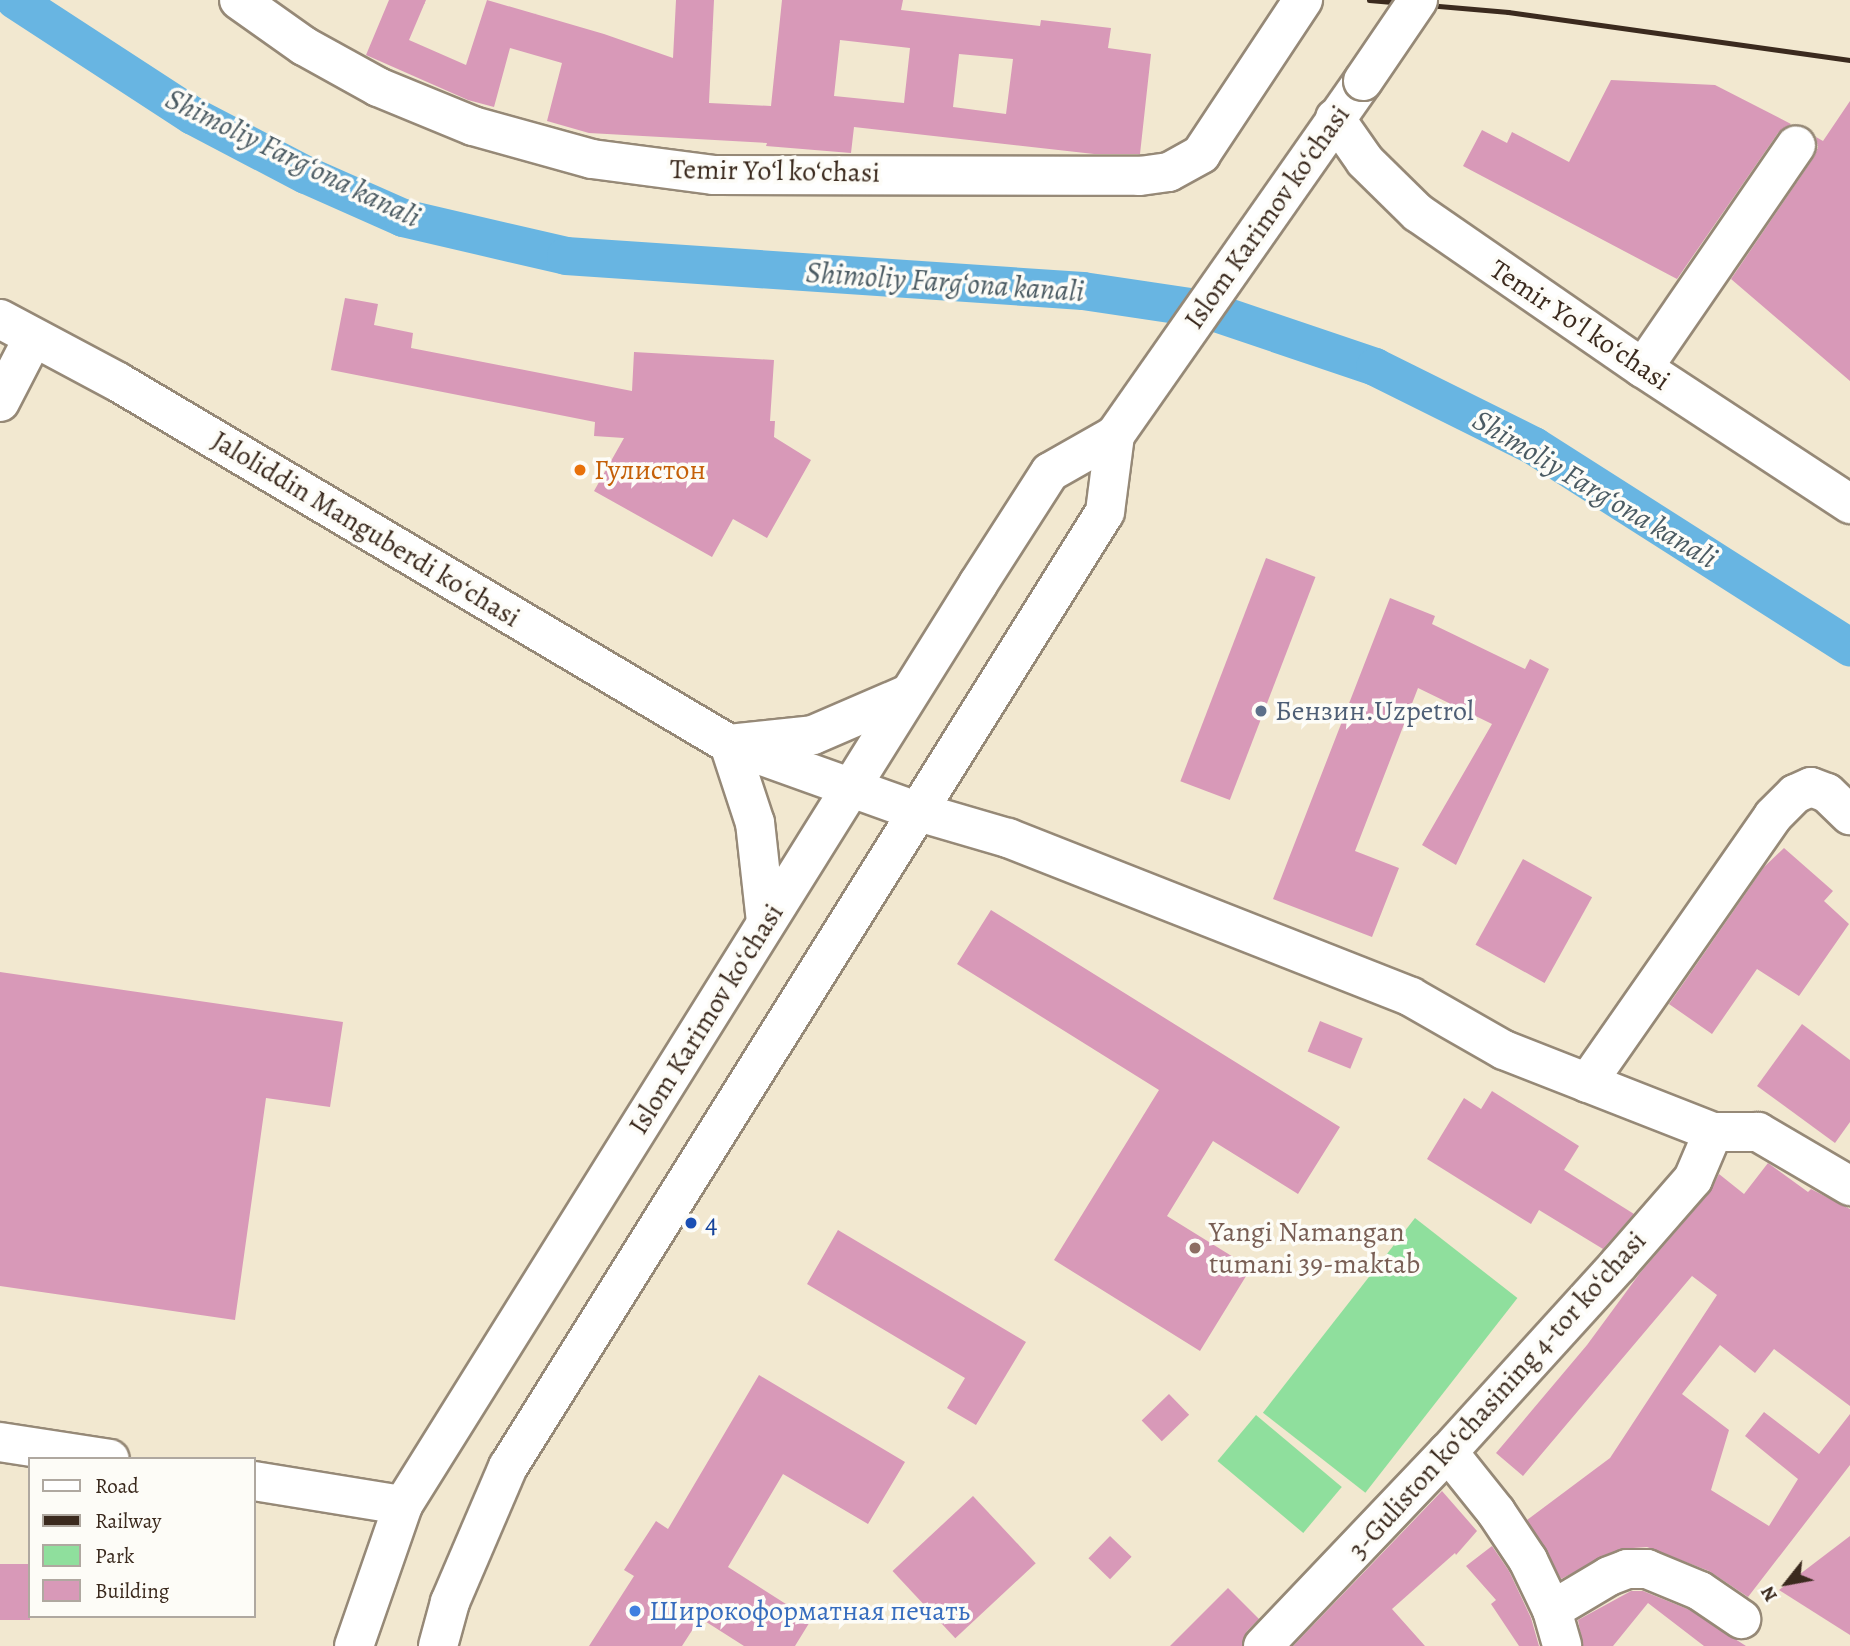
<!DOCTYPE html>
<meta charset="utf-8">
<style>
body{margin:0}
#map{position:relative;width:1850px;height:1646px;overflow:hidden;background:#f2e8d0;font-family:Alegreya,serif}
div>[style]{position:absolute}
.green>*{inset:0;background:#8fdf9d;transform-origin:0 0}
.canal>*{height:38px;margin:-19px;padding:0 19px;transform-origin:19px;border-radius:19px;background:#68b5e2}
.building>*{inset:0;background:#d899b8;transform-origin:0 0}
.roads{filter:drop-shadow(2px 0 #968977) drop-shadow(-2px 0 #968977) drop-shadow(0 2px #968977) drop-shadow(0 -2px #968977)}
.minor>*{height:38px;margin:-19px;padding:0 19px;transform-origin:19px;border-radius:19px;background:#fff}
.tertiary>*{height:38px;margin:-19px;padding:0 19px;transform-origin:19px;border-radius:19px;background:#fff}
.secondary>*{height:38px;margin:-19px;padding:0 19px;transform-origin:19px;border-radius:19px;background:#fff}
.primary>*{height:38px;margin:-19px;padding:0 19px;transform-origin:19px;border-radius:19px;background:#fff}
.rail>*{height:5px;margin:-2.5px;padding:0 2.5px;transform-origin:2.5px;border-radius:2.5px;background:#3b2a1e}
.bridges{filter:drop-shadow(2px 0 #968977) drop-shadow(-2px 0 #968977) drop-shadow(0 2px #968977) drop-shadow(0 -2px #968977)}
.primary-bridge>*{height:38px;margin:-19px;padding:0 19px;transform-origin:19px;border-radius:19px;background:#fff}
.dots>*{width:19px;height:19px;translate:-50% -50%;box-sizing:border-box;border:4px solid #fdfcf7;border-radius:50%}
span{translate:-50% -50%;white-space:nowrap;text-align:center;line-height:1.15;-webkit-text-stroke:7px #fdfcf7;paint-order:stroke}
.street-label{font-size:28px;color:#3b2a1e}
.food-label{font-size:28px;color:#c56008}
.left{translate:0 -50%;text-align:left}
.service-label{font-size:28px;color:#4e5e75}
.transit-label{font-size:28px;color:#164399}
.education-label{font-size:28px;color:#785e54}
.shop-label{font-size:28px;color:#366cbe}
.water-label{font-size:30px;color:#4b5b63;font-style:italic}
.legend{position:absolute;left:28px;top:1457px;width:228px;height:161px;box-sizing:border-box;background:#fdfcf7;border:2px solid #afa8a0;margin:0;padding:9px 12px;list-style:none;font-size:21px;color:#3b2a1e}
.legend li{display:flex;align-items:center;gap:14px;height:35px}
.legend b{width:35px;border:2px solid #afa8a0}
.north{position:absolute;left:1752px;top:1548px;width:70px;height:70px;-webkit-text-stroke:5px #fdfcf7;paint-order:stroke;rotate:239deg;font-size:19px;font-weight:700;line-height:28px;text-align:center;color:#3b2a1e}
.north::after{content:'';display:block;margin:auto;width:24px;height:32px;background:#3b2a1e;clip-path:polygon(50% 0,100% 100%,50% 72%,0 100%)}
</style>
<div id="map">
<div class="green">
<div style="left:1415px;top:1218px;width:130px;height:247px;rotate:38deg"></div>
<div style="left:1256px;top:1415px;width:112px;height:60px;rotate:40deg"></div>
</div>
<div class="canal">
<div style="left:15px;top:0;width:212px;rotate:33.1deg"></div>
<div style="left:193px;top:116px;width:127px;rotate:27.6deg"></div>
<div style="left:306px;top:175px;width:106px;rotate:23.9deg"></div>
<div style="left:403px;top:218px;width:167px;rotate:13.1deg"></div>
<div style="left:566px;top:256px;width:518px;rotate:3.87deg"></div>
<div style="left:1083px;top:291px;width:122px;rotate:8.5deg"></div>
<div style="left:1204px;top:309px;width:181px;rotate:18.7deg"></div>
<div style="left:1375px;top:367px;width:178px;rotate:26.4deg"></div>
<div style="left:1534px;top:446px;width:375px;rotate:32.5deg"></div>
</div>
<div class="building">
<div style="clip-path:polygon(evenodd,389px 0,426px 0,409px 40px,466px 65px,487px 0,604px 34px,673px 58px,676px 0,714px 0,709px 103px,771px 106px,782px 0,903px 0,901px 10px,1040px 26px,1041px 20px,1111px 28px,1108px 48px,1151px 54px,1140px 154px,1094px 154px,854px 127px,851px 153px,766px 146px,767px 143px,589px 133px,547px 121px,562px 63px,510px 48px,494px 107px,468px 100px,366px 55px,389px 0,840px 40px,910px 48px,904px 103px,834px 96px,840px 40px,389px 0,959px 54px,1013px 59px,1006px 114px,953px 107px,959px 54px)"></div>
<div style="clip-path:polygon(1611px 80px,1715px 85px,1791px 124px,1778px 133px,1677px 279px,1463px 166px,1482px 130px,1507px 143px,1512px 132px,1569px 162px)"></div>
<div style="clip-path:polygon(1850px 101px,1850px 381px,1731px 279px,1814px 157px,1818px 147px,1816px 137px,1823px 141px)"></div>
<div style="clip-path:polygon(345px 298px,378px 304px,374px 325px,413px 333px,411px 348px,632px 391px,634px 352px,774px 360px,770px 421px,775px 421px,774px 437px,811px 460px,767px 538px,733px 519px,712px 557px,594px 491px,624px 438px,594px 436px,595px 422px,331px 370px)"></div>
<div style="left:1266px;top:558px;width:53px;height:239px;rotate:21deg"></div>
<div style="clip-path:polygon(1390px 598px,1435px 616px,1432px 624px,1525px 669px,1530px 659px,1549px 669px,1456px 865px,1422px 845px,1492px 724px,1418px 688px,1355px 851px,1399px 868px,1372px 937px,1273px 899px)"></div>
<div style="clip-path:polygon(1784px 848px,1833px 891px,1824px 901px,1849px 924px,1799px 996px,1757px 969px,1712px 1034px,1669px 1004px,1764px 867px)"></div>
<div style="left:1523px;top:859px;width:79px;height:98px;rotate:29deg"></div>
<div style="clip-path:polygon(991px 910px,1340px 1127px,1298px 1194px,1213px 1141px,1167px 1216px,1251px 1268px,1200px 1351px,1054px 1260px,1159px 1090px,957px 964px)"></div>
<div style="clip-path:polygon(0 972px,343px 1022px,330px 1107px,266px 1098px,235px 1320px,0 1286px)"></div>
<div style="left:1320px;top:1021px;width:46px;height:33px;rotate:22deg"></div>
<div style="clip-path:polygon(1802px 1024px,1850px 1060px,1850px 1122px,1835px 1143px,1757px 1086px)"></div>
<div style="clip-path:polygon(1492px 1091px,1579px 1146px,1564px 1170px,1634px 1214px,1603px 1249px,1539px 1210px,1531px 1224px,1427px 1159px,1464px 1098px,1481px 1109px)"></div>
<div style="clip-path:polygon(1768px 1163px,1808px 1192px,1811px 1189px,1850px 1209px,1850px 1406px,1774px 1349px,1755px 1373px,1720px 1345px,1682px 1394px,1729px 1430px,1711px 1490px,1769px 1526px,1798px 1479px,1745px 1436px,1764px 1412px,1819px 1454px,1850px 1414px,1850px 1465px,1748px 1597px,1709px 1571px,1647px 1547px,1619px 1549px,1561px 1579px,1527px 1520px,1610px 1458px,1717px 1295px,1692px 1276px,1523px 1476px,1496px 1453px,1587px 1345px,1640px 1273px,1709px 1193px,1719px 1174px,1744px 1194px)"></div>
<div style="clip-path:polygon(838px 1230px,1026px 1342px,976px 1425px,947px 1408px,965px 1378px,807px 1284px)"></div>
<div style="clip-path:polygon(759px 1375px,905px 1462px,868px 1524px,783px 1474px,728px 1567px,811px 1620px,795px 1646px,744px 1646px,700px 1618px,682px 1646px,589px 1646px,634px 1576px,624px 1570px,656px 1521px,668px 1529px)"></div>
<div style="left:1169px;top:1394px;width:29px;height:38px;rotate:46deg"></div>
<div style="clip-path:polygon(1442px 1491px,1477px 1531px,1456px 1555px,1455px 1553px,1392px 1609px,1425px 1646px,1293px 1646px)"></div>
<div style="left:973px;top:1496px;width:92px;height:110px;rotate:47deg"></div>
<div style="left:1110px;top:1536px;width:30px;height:31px;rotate:44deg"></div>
<div style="clip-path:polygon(1850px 1536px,1850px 1635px,1779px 1590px)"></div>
<div style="clip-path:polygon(1492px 1546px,1509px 1571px,1531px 1618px,1539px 1646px,1519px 1646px,1491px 1604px,1496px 1600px,1466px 1566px)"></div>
<div style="left:0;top:1564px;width:30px;height:56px"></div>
<div style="clip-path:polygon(1228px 1588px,1259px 1619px,1247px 1631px,1242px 1646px,1170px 1646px)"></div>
<div style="clip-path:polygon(1631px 1591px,1643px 1591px,1690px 1610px,1746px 1646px,1704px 1646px,1648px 1603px,1613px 1646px,1583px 1646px,1578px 1620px)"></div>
</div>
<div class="roads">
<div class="minor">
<div style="left:1140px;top:176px;width:29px;rotate:-8deg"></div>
<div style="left:1169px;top:172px;width:37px;rotate:-29deg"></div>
<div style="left:1201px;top:154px;width:185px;rotate:-56.5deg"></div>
<div style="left:1643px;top:368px;width:270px;rotate:-55.5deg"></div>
<div style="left:0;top:402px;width:72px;rotate:-62.7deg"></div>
<div style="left:919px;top:812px;width:93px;rotate:16.3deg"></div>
<div style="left:1008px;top:838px;width:433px;rotate:21.5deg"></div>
<div style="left:1411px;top:997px;width:107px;rotate:29.7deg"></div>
<div style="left:1504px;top:1050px;width:225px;rotate:21.4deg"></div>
<div style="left:1713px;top:1132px;width:45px"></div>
<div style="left:1758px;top:1132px;width:107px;rotate:30.4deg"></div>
<div style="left:1587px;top:1083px;width:325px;rotate:-55.1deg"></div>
<div style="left:1773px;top:816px;width:31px;rotate:-45deg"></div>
<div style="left:1795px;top:794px;width:17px;rotate:-24deg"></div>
<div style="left:1811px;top:787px;width:17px;rotate:21deg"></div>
<div style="left:1827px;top:793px;width:32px;rotate:44deg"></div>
<div style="left:1448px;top:1452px;width:77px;rotate:51.3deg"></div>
<div style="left:1496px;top:1512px;width:58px;rotate:56.3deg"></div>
<div style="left:1528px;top:1560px;width:55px;rotate:64.4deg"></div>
<div style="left:1552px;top:1610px;width:37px;rotate:74deg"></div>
<div style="left:1552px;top:1610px;width:66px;rotate:-30.8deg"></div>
<div style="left:1609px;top:1576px;width:19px;rotate:-21deg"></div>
<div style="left:1627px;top:1569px;width:20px"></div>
<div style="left:1647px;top:1569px;width:57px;rotate:22.5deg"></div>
<div style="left:1700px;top:1591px;width:50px;rotate:34.3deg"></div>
<div style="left:1263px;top:1646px;width:268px;rotate:-46.4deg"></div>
<div style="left:1448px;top:1452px;width:253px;rotate:-47.7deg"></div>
<div style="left:1618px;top:1265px;width:114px;rotate:-48.9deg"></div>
<div style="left:1693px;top:1179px;width:51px;rotate:-66.9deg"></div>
</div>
<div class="tertiary">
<div style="left:239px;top:0;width:80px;rotate:35.3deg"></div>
<div style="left:304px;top:46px;width:85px;rotate:29deg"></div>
<div style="left:378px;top:87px;width:103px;rotate:22.3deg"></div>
<div style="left:473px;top:126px;width:123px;rotate:15.5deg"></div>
<div style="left:592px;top:159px;width:122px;rotate:7.5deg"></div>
<div style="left:713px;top:175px;width:427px;rotate:0.1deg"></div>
<div style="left:1335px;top:118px;width:52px;rotate:55.1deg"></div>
<div style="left:1365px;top:161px;width:74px;rotate:44.5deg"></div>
<div style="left:1418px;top:213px;width:273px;rotate:34.6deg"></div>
<div style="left:1643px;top:368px;width:248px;rotate:33.3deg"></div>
<div style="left:0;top:1442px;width:111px;rotate:8.8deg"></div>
<div style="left:254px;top:1481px;width:151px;rotate:9.2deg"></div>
</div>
<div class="secondary">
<div style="left:0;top:319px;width:134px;rotate:28.1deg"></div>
<div style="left:118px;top:382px;width:710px;rotate:30.65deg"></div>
<div style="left:729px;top:744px;width:202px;rotate:19.7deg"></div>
</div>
<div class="primary">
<div style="left:766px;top:922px;width:100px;rotate:-96.3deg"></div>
<div style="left:755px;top:823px;width:83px;rotate:-108.2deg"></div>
<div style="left:729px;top:744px;width:84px;rotate:-6.1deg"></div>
<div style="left:813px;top:735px;width:101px;rotate:-23.3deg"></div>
<div style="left:354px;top:1646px;width:149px;rotate:-70.8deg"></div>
<div style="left:403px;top:1505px;width:1086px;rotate:-58.02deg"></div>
<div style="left:978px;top:584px;width:133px;rotate:-57.3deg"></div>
<div style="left:1050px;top:472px;width:75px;rotate:-29.6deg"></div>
<div style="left:1115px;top:435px;width:432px;rotate:-55deg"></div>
<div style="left:438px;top:1646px;width:46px;rotate:-74.7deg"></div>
<div style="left:450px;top:1602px;width:147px;rotate:-66.8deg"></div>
<div style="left:508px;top:1467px;width:1126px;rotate:-57.99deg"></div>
<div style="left:1105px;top:512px;width:78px;rotate:-82.6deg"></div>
</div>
</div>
<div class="rail">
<div style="left:1369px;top:0;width:140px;rotate:4.9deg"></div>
<div style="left:1508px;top:12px;width:345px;rotate:8deg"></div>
</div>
<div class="bridges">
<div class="primary-bridge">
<div style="left:1363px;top:81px;width:98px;rotate:-55.8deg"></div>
</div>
</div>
<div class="dots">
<div style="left:580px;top:470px;background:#e8710a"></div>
<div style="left:1261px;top:711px;background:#5c6f8a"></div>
<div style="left:691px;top:1223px;background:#1a4fb4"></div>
<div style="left:1195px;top:1248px;background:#8d6e63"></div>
<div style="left:635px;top:1611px;background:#3f7fe0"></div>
</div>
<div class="street-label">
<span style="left:775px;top:171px;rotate:1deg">Temir Yoʻl koʻchasi</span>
<span style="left:1267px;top:217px;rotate:-55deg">Islom Karimov koʻchasi</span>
<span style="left:1580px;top:325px;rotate:34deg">Temir Yoʻl koʻchasi</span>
<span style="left:366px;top:529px;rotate:31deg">Jaloliddin Manguberdi koʻchasi</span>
<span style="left:706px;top:1019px;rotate:-58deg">Islom Karimov koʻchasi</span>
<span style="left:1497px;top:1395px;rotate:-48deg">3-Guliston koʻchasining 4-tor koʻchasi</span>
</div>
<div class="food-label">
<span class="left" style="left:594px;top:470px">Гулистон</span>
</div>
<div class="service-label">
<span class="left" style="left:1275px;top:711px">Бензин.Uzpetrol</span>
</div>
<div class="transit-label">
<span class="left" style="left:705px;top:1223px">4</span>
</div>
<div class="education-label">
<span class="left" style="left:1209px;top:1248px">Yangi Namangan<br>tumani 39-maktab</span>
</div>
<div class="shop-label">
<span class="left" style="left:649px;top:1611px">Широкоформатная печать</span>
</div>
<div class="water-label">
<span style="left:293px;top:158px;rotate:26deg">Shimoliy Fargʻona kanali</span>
<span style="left:945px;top:282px;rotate:4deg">Shimoliy Fargʻona kanali</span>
<span style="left:1595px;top:489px;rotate:31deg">Shimoliy Fargʻona kanali</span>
</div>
<ul class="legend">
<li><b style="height:9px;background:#fff"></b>Road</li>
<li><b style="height:9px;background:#3b2a1e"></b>Railway</li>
<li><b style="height:19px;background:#8fdf9d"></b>Park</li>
<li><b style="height:19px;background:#d899b8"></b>Building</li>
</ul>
<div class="north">N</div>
</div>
